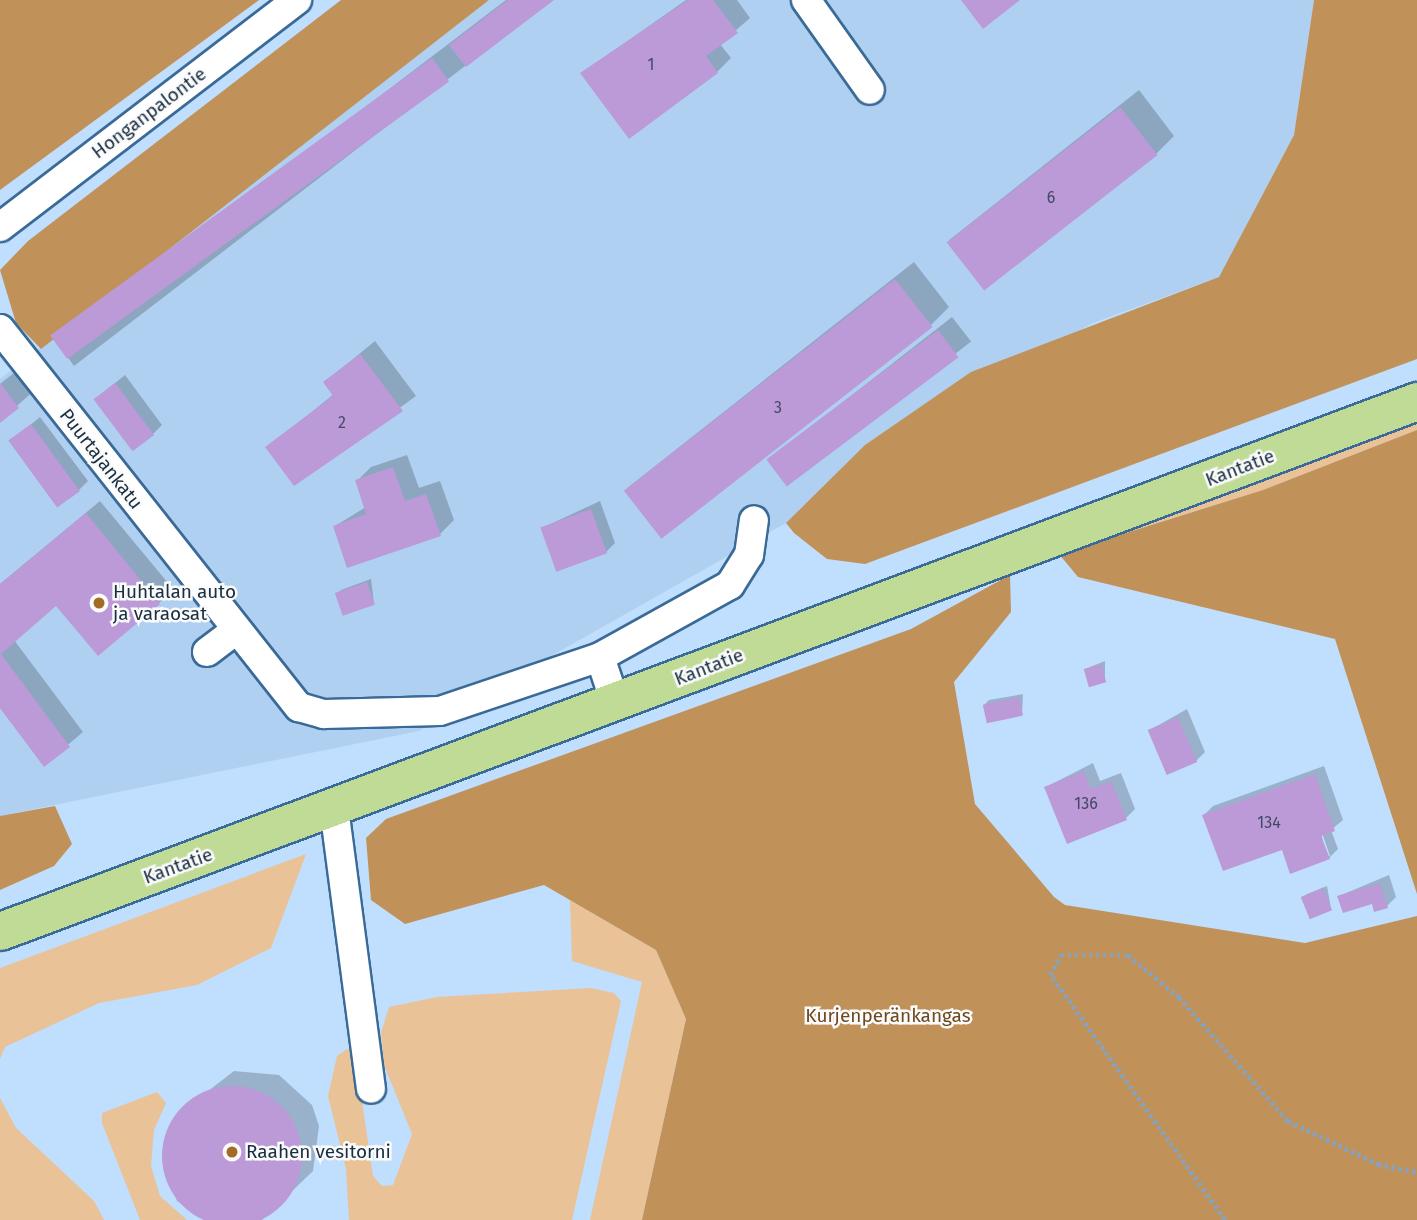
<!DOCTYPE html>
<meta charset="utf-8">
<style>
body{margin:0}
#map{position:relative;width:1417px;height:1220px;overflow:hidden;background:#c0defd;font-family:"Fira Sans",sans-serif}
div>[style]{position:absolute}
.built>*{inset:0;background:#afd0f1}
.green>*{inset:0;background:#eac297}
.forest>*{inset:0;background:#c1915a}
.shadow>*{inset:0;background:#0003;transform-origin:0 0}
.building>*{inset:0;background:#bb9ad7;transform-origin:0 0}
.round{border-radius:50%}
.path>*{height:4.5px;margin-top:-2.25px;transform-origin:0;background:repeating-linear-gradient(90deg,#87a2bd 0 3.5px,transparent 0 7px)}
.roads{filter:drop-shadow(2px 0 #3a6a97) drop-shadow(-2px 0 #3a6a97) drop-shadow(0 2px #3a6a97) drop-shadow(0 -2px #3a6a97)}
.minor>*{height:28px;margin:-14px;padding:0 14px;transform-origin:14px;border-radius:14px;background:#fff}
.major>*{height:37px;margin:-18.5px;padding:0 18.5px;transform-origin:18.5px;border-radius:18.5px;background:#bfdb96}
.dots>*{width:19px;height:19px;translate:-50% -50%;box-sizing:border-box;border:4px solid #fbfbfb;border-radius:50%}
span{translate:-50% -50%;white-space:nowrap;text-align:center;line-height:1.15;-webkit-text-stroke:5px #fbfbfb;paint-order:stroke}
.number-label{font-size:16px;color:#424966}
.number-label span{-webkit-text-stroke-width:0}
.street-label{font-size:19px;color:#192e41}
.poi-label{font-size:19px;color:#192e41}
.left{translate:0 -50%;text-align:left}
.park-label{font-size:19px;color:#6c4920}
</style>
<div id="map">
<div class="built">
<div style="clip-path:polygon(489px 0,1314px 0,1294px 135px,1219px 277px,1093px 323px,865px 445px,786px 523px,419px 731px,0 816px,0 379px)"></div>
</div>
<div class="green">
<div style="clip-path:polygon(1417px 419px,1417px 430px,1263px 490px,1059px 554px)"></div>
<div style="clip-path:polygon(306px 854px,271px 948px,197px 985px,99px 1003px,5px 1047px,0 1059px,0 968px)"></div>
<div style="clip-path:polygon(570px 900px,656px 950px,686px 1019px,642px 1220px,590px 1220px,642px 982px,572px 961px)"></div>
<div style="clip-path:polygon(591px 988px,614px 993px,621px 1001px,572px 1220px,349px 1220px,346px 1169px,328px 1096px,337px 1056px,347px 1049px,355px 1053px,373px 1176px,382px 1186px,393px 1185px,412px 1134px,384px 1065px,381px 1033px,389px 1007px,437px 997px)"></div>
<div style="clip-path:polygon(157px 1092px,166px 1103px,154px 1130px,151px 1166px,160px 1196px,187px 1220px,140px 1220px,102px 1123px,102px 1113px)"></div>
<div style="clip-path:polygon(0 1098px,16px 1128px,94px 1201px,104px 1220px,0 1220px)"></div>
</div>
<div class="forest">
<div style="clip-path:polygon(0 0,259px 0,0 190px)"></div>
<div style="clip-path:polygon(341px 0,489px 0,41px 349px,16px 323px,0 270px,28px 241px)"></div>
<div style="clip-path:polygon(1314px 0,1417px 0,1417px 359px,865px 564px,827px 559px,794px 533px,786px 523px,865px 445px,971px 372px,1219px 277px,1294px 135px)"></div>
<div style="clip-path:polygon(1417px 430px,1417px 894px,1335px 639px,1078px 577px,1059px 554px,1263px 490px)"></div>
<div style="clip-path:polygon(1010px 575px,1011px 612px,954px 682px,975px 804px,1054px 897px,1065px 905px,1305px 943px,1417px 916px,1417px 1220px,642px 1220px,686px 1019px,656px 950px,544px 885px,405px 924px,371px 900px,366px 838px,386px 819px,911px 629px)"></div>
<div style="clip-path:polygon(55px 806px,72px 844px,54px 866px,0 890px,0 816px)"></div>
</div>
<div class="shadow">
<div style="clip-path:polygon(506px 0,551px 0,74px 366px,59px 345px,77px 327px)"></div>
<div style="clip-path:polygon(686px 0,737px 0,750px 18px,720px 44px,731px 58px,717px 72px,582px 73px)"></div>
<div style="clip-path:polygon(1139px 90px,1174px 136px,1156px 154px,948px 241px)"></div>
<div style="clip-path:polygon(914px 262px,949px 307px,931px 325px,626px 489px)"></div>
<div style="left:952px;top:317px;width:31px;height:232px;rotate:52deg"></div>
<div style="clip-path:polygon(375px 341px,416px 396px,295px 484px,268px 447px,334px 394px,325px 382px)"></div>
<div style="clip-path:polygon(20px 368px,36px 389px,0 421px,0 384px)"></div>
<div style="clip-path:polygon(125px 375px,162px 425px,153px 434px,95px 399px)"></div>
<div style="clip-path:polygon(40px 417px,88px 481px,79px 490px,11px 441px)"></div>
<div style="clip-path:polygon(407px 455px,419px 488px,440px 481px,454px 520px,440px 534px,335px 526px,366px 507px,357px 481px,371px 467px)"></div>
<div style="clip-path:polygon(100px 501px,173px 589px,159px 603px,56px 603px,14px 640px,83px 732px,44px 765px,0 708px,0 584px)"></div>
<div style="clip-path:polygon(600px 501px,615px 543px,606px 552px,542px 528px)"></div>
<div style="clip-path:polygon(371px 579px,374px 604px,337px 594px,341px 590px)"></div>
<div style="clip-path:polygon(1105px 661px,1105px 680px,1086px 671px,1090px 667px)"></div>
<div style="clip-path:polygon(1023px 694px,1022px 715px,984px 705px,989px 700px)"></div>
<div style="clip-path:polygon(1187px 709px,1205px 752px,1196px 761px,1150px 730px)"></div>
<div style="clip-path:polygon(1093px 763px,1100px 781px,1121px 773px,1135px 809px,1126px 818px,1046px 787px)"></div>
<div style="clip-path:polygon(evenodd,1324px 766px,1343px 820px,1331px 830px,1338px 849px,1329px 858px,1204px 815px,1213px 806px,1324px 766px,1320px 827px,1330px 856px,1326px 856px,1320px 827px)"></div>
<div style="clip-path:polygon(1389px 875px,1396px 897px,1387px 906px,1339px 896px)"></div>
<div style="clip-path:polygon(1327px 886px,1331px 908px,1303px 898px,1307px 894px)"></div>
<div style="clip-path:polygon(234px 1071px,279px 1075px,312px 1105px,319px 1126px,313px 1171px,262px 1220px,206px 1220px,177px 1201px,162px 1158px,177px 1115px)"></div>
</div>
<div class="building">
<div style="clip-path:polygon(508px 0,554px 0,466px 67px,449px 45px)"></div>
<div style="clip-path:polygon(688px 0,713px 0,738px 33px,706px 56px,718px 73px,629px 139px,580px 73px)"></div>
<div style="clip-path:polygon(961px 0,1020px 0,983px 29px)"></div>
<div style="left:432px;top:58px;width:29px;height:472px;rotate:54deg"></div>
<div style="left:1120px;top:107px;width:61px;height:220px;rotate:52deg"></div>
<div style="left:895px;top:279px;width:61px;height:344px;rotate:52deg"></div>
<div style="left:938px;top:330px;width:34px;height:215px;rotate:53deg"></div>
<div style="clip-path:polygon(360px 354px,403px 411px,294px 486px,265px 447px,333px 396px,323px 382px)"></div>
<div style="clip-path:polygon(0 383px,19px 408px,0 423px)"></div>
<div style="left:115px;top:383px;width:65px;height:27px;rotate:53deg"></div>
<div style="left:31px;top:424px;width:83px;height:28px;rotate:54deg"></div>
<div style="clip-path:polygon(393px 467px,405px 501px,426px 494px,441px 536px,347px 568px,333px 526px,366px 514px,355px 480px)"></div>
<div style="left:591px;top:509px;width:47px;height:54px;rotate:70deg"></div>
<div style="clip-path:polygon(86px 513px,160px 604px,98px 656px,56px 606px,1px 654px,70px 747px,44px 767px,0 708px,0 584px)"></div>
<div style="left:367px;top:582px;width:24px;height:34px;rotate:71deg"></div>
<div style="left:1101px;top:664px;width:19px;height:18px;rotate:74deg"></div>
<div style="left:1019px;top:697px;width:19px;height:37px;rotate:78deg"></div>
<div style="left:1178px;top:717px;width:49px;height:33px;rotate:67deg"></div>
<div style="clip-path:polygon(1084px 771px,1091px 789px,1111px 781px,1127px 820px,1067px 844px,1044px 787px)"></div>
<div style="clip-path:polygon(1315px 774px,1335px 831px,1321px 836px,1330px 859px,1290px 874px,1282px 850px,1223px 871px,1202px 815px)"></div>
<div style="clip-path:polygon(1380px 883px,1388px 908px,1374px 912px,1372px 904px,1343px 913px,1337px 896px)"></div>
<div style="left:1323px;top:888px;width:24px;height:24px;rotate:68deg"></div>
<div class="round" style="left:162px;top:1086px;width:140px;height:140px"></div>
</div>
<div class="path">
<div style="left:1225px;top:1220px;width:301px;rotate:-125.5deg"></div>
<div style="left:1050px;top:975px;width:23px;rotate:-61deg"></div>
<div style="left:1061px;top:955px;width:67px"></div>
<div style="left:1128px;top:955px;width:66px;rotate:39.5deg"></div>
<div style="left:1179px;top:997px;width:165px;rotate:48.7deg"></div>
<div style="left:1288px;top:1121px;width:100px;rotate:25.5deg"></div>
<div style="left:1378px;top:1164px;width:40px;rotate:12deg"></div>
</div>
<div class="roads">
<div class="minor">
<div style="left:806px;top:0;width:110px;rotate:54.6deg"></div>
<div style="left:0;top:227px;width:374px;rotate:-37.4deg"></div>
<div style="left:0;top:329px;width:482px;rotate:51.7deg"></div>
<div style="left:299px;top:707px;width:26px;rotate:16deg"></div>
<div style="left:324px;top:714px;width:116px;rotate:-1.5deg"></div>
<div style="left:440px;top:711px;width:169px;rotate:-18.6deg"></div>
<div style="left:207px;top:652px;width:35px;rotate:-37deg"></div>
<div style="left:615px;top:702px;width:47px;rotate:-108.4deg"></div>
<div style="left:600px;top:657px;width:149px;rotate:-29deg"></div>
<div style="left:730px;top:585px;width:36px;rotate:-58deg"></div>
<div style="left:749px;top:555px;width:35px;rotate:-82deg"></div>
<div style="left:334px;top:808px;width:283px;rotate:82.5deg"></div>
</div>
<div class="major">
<div style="left:0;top:931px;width:1513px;rotate:-20.51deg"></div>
</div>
</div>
<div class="dots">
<div style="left:99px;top:603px;background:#a26b26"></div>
<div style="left:232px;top:1152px;background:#a26b26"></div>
</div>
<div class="number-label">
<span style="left:651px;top:65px">1</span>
<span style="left:1051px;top:198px">6</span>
<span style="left:778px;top:408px">3</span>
<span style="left:342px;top:423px">2</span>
<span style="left:1086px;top:804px">136</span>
<span style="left:1269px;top:823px">134</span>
</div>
<div class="street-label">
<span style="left:149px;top:113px;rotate:-37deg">Honganpalontie</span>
<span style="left:101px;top:459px;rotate:52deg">Puurtajankatu</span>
<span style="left:1240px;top:468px;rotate:-21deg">Kantatie</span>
<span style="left:709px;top:667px;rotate:-21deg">Kantatie</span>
<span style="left:178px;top:866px;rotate:-20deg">Kantatie</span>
</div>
<div class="poi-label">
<span class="left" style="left:113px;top:603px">Huhtalan auto<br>ja varaosat</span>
<span class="left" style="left:246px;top:1152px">Raahen vesitorni</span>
</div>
<div class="park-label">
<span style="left:888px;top:1016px">Kurjenperänkangas</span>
</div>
</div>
